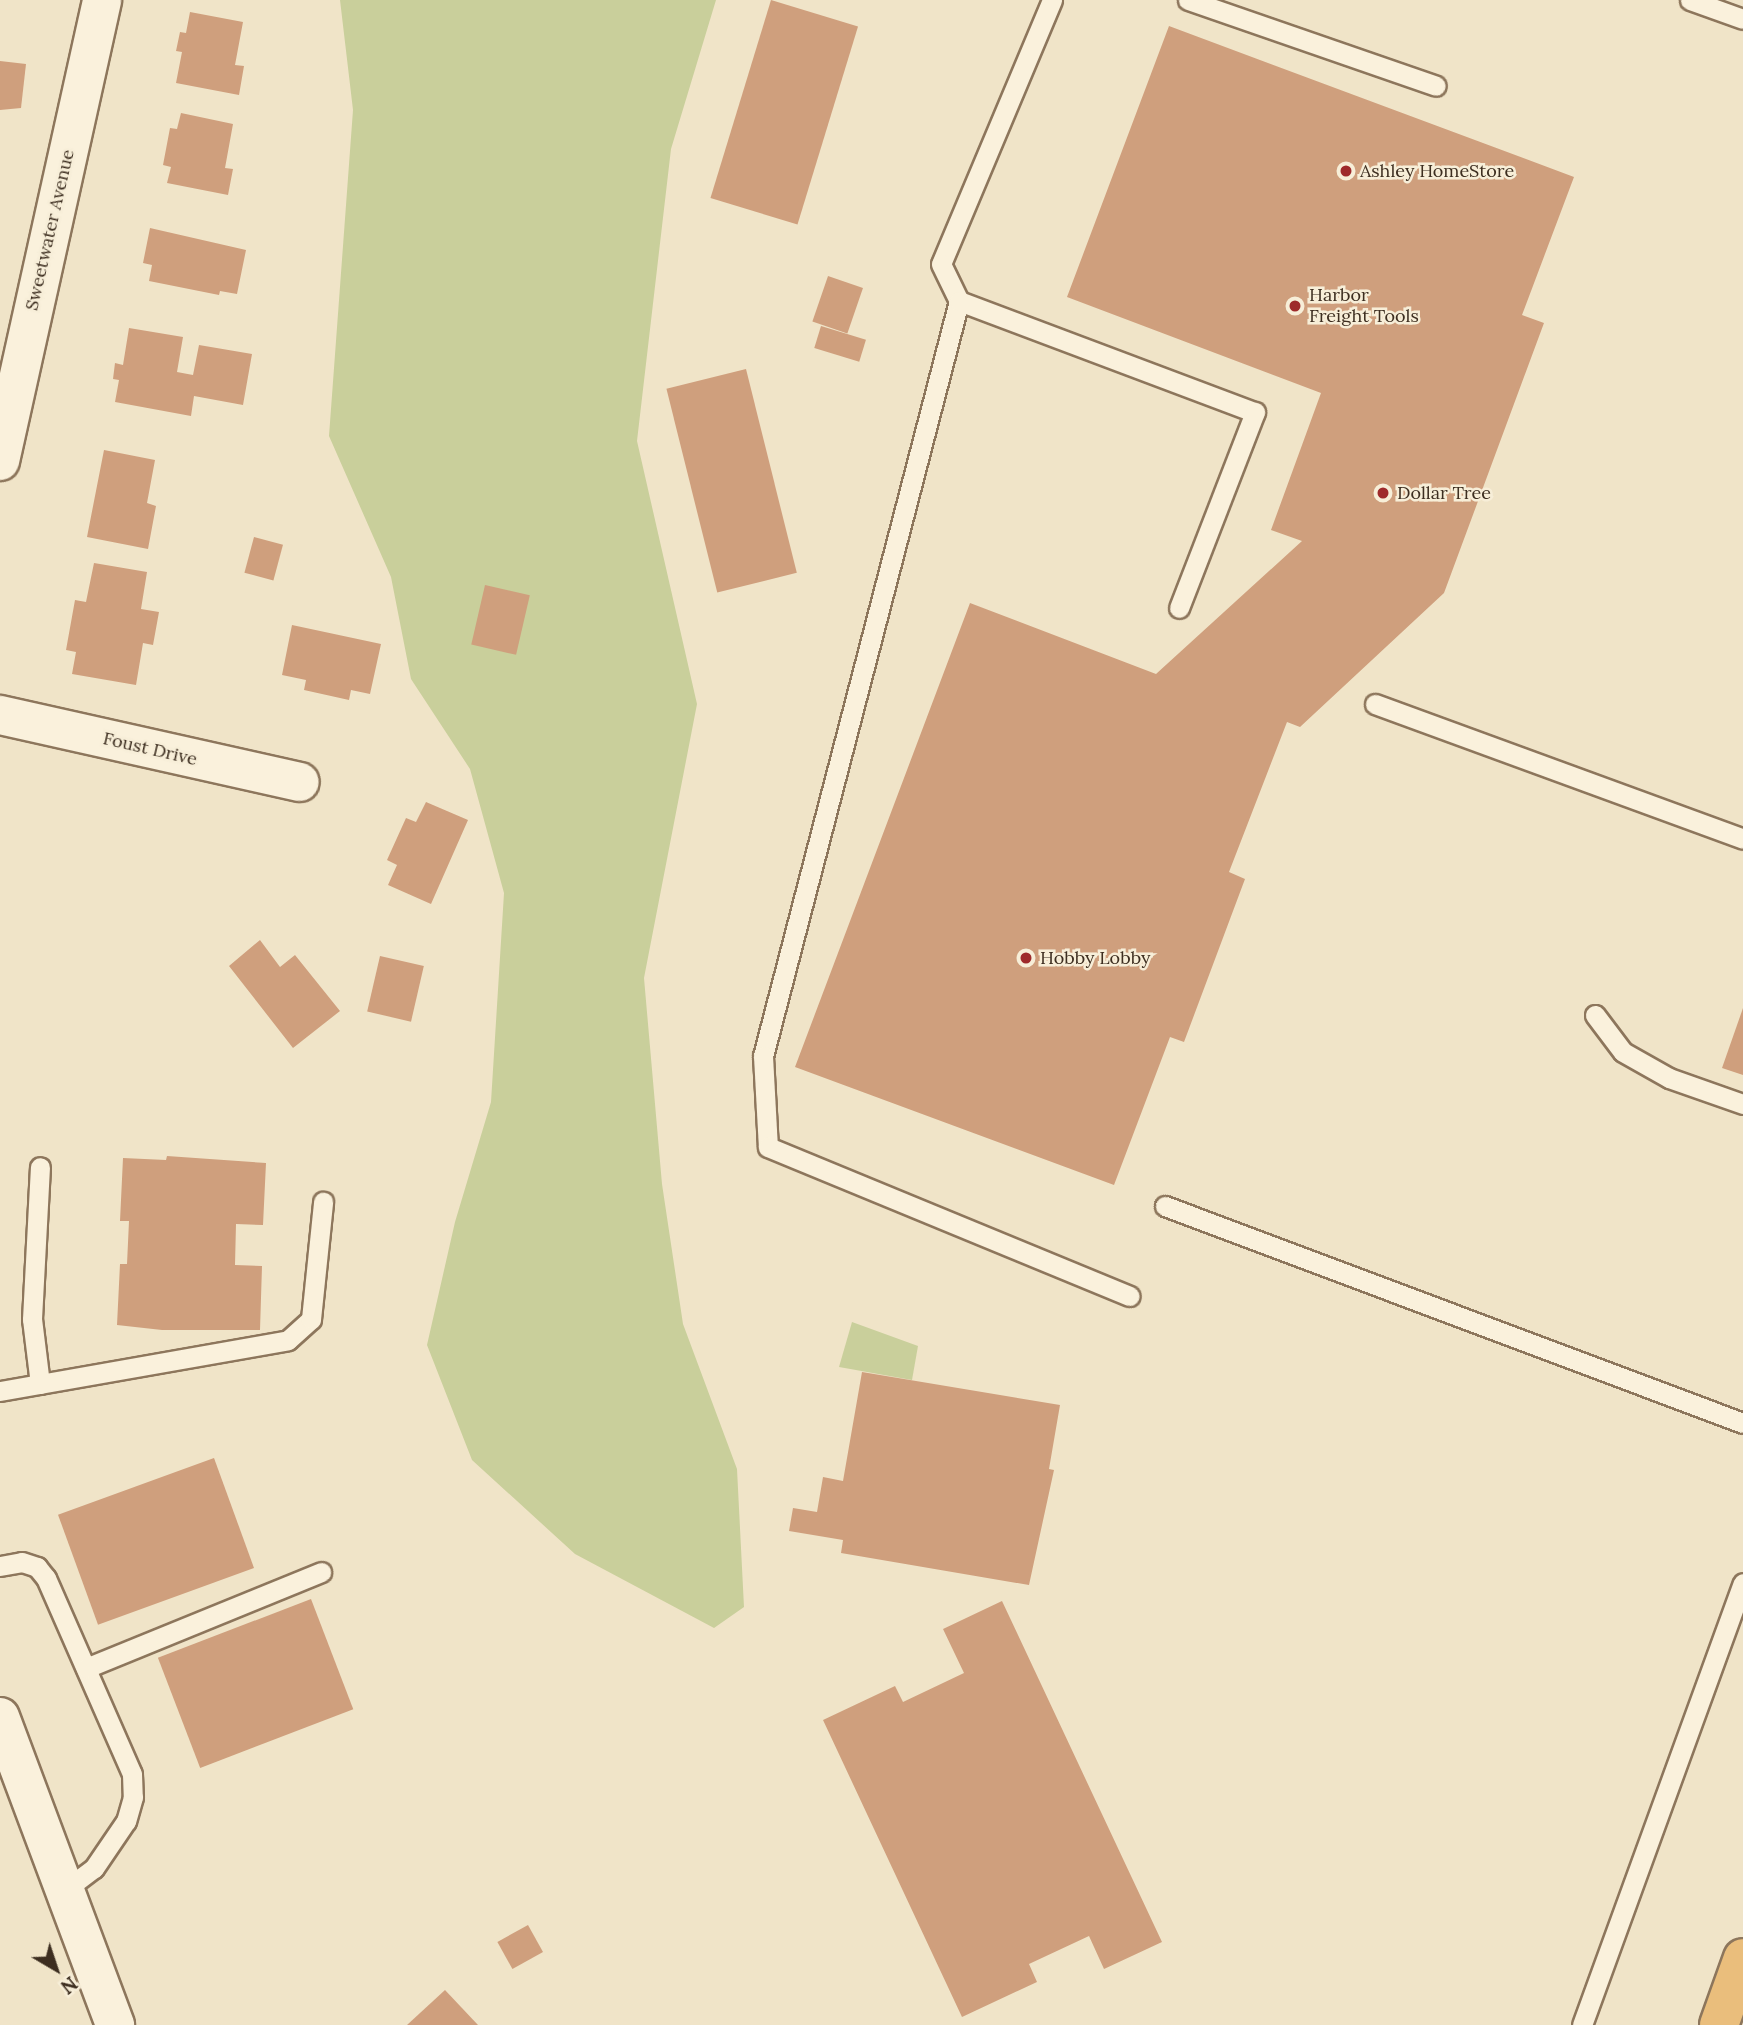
<!DOCTYPE html>
<style>
body{margin:0}
#map{position:relative;width:1743px;height:2025px;overflow:hidden;background:#f0e4c8;font-family:Lora,serif}
div>[style]{position:absolute}
.green>*{inset:0;background:#c9cf9b}
.building>*{inset:0;background:#cf9f7d;transform-origin:0 0}
.roads{filter:drop-shadow(2px 0 #8d765c) drop-shadow(-2px 0 #8d765c) drop-shadow(0 2px #8d765c) drop-shadow(0 -2px #8d765c)}
.service>*{height:19px;margin:-9.5px;padding:0 9.5px;transform-origin:9.5px;border-radius:9.5px;background:#faf1dc}
.minor>*{height:38px;margin:-19px;padding:0 19px;transform-origin:19px;border-radius:19px;background:#faf1dc}
.tertiary>*{height:38px;margin:-19px;padding:0 19px;transform-origin:19px;border-radius:19px;background:#faf1dc}
.trunk>*{height:38px;margin:-19px;padding:0 19px;transform-origin:19px;border-radius:19px;background:#eabe7c}
.dots>*{width:19px;height:19px;translate:-50% -50%;box-sizing:border-box;border:4px solid #f7eed8;border-radius:50%}
span{translate:-50% -50%;white-space:nowrap;text-align:center;line-height:1.15;-webkit-text-stroke:5px #f7eed8;paint-order:stroke}
.poi-label{font-size:18px;color:#3d2e20}
.left{translate:0 -50%;text-align:left}
.street-label{font-size:18px;color:#3d2e20}
.north{position:absolute;left:21px;top:1934px;width:70px;height:70px;-webkit-text-stroke:5px #f7eed8;paint-order:stroke;rotate:141deg;font-size:19px;font-weight:700;line-height:28px;text-align:center;color:#3d2e20}
.north::after{content:'';display:block;margin:auto;width:24px;height:32px;background:#3d2e20;clip-path:polygon(50% 0,100% 100%,50% 72%,0 100%)}
</style>
<div id="map">
<div class="green">
<div style="clip-path:polygon(340px 0,716px 0,671px 149px,637px 441px,697px 704px,644px 978px,662px 1184px,683px 1324px,737px 1469px,744px 1607px,714px 1628px,575px 1554px,472px 1460px,427px 1345px,455px 1222px,491px 1102px,504px 893px,470px 769px,411px 679px,391px 577px,329px 436px,353px 110px)"></div>
<div style="clip-path:polygon(852px 1322px,918px 1346px,912px 1380px,839px 1367px)"></div>
</div>
<div class="building">
<div style="left:771px;top:0;width:91px;height:207px;rotate:17deg"></div>
<div style="clip-path:polygon(190px 12px,243px 22px,235px 65px,244px 66px,239px 95px,176px 83px,182px 52px,176px 51px,180px 32px,186px 33px)"></div>
<div style="clip-path:polygon(1169px 26px,1574px 177px,1522px 315px,1544px 323px,1444px 593px,1300px 727px,1287px 722px,1229px 872px,1245px 879px,1184px 1042px,1170px 1037px,1114px 1185px,795px 1067px,970px 603px,1156px 674px,1302px 541px,1271px 530px,1321px 393px,1067px 297px)"></div>
<div style="clip-path:polygon(0 61px,26px 64px,21px 108px,0 110px)"></div>
<div style="clip-path:polygon(181px 113px,233px 124px,225px 168px,233px 169px,228px 195px,167px 183px,171px 167px,163px 165px,170px 128px,177px 129px)"></div>
<div style="clip-path:polygon(150px 228px,246px 250px,237px 294px,220px 291px,219px 295px,149px 281px,152px 265px,143px 263px)"></div>
<div style="left:828px;top:276px;width:37px;height:48px;rotate:19deg"></div>
<div style="left:821px;top:326px;width:47px;height:23px;rotate:17deg"></div>
<div style="clip-path:polygon(129px 328px,183px 337px,177px 372px,193px 375px,199px 345px,252px 354px,243px 405px,194px 396px,191px 416px,115px 402px,119px 380px,113px 379px,115px 363px,123px 365px)"></div>
<div style="left:746px;top:369px;width:210px;height:82px;rotate:76deg"></div>
<div style="clip-path:polygon(104px 450px,155px 460px,147px 503px,156px 506px,148px 549px,87px 537px)"></div>
<div style="left:254px;top:537px;width:30px;height:37px;rotate:15deg"></div>
<div style="clip-path:polygon(94px 563px,147px 572px,141px 609px,159px 612px,153px 645px,143px 643px,136px 685px,72px 674px,76px 652px,66px 650px,75px 600px,86px 602px)"></div>
<div style="left:485px;top:585px;width:46px;height:61px;rotate:13deg"></div>
<div style="clip-path:polygon(292px 625px,381px 644px,370px 694px,351px 690px,349px 700px,304px 690px,306px 680px,282px 675px)"></div>
<div style="clip-path:polygon(426px 802px,468px 820px,431px 904px,388px 885px,397px 865px,387px 860px,406px 818px,416px 822px)"></div>
<div style="clip-path:polygon(260px 940px,280px 967px,295px 955px,340px 1011px,293px 1048px,229px 966px)"></div>
<div style="left:380px;top:956px;width:45px;height:57px;rotate:13deg"></div>
<div style="clip-path:polygon(1743px 1008px,1743px 1075px,1722px 1068px)"></div>
<div style="clip-path:polygon(167px 1156px,266px 1163px,263px 1225px,236px 1224px,235px 1265px,262px 1266px,260px 1330px,162px 1330px,117px 1325px,120px 1264px,127px 1264px,129px 1221px,120px 1221px,123px 1158px,166px 1160px)"></div>
<div style="clip-path:polygon(862px 1372px,1060px 1405px,1049px 1469px,1054px 1470px,1029px 1585px,841px 1553px,843px 1540px,789px 1531px,793px 1508px,817px 1512px,823px 1477px,843px 1481px)"></div>
<div style="left:214px;top:1458px;width:117px;height:166px;rotate:70deg"></div>
<div style="left:311px;top:1599px;width:118px;height:164px;rotate:69deg"></div>
<div style="clip-path:polygon(1002px 1601px,1162px 1942px,1104px 1969px,1089px 1936px,1029px 1964px,1037px 1982px,962px 2017px,823px 1720px,895px 1686px,903px 1702px,964px 1673px,943px 1629px)"></div>
<div style="left:528px;top:1925px;width:31px;height:35px;rotate:61deg"></div>
<div style="clip-path:polygon(445px 1990px,478px 2025px,407px 2025px)"></div>
</div>
<div class="roads">
<div class="service">
<div style="left:1052px;top:0;width:286px;rotate:112.8deg"></div>
<div style="left:941px;top:264px;width:41px;rotate:64.1deg"></div>
<div style="left:959px;top:301px;width:780px;rotate:104.55deg"></div>
<div style="left:763px;top:1056px;width:91px;rotate:86.9deg"></div>
<div style="left:768px;top:1147px;width:391px;rotate:22.4deg"></div>
<div style="left:1188px;top:0;width:262px;rotate:19.1deg"></div>
<div style="left:1690px;top:0;width:56px;rotate:19.7deg"></div>
<div style="left:959px;top:301px;width:316px;rotate:20.6deg"></div>
<div style="left:1255px;top:412px;width:210px;rotate:111.2deg"></div>
<div style="left:1375px;top:704px;width:392px;rotate:20.1deg"></div>
<div style="left:1595px;top:1015px;width:46px;rotate:52.9deg"></div>
<div style="left:1623px;top:1052px;width:53px;rotate:29.5deg"></div>
<div style="left:1669px;top:1078px;width:78px;rotate:19.4deg"></div>
<div style="left:1165px;top:1206px;width:617px;rotate:20.58deg"></div>
<div style="left:40px;top:1384px;width:65px;rotate:-97deg"></div>
<div style="left:32px;top:1319px;width:152px;rotate:-87deg"></div>
<div style="left:0;top:1391px;width:292px;rotate:-10deg"></div>
<div style="left:288px;top:1340px;width:31px;rotate:-42deg"></div>
<div style="left:311px;top:1319px;width:118px;rotate:-84.1deg"></div>
<div style="left:0;top:1566px;width:22px;rotate:-10deg"></div>
<div style="left:22px;top:1562px;width:16px;rotate:18deg"></div>
<div style="left:37px;top:1567px;width:14px;rotate:51deg"></div>
<div style="left:46px;top:1578px;width:214px;rotate:66.3deg"></div>
<div style="left:132px;top:1774px;width:23px;rotate:88deg"></div>
<div style="left:133px;top:1797px;width:25px;rotate:106deg"></div>
<div style="left:126px;top:1821px;width:57px;rotate:124.2deg"></div>
<div style="left:94px;top:1868px;width:38px;rotate:143deg"></div>
<div style="left:86px;top:1668px;width:254px;rotate:-22.2deg"></div>
<div style="left:1582px;top:2025px;width:470px;rotate:-70deg"></div>
</div>
<div class="minor">
<div style="left:0;top:715px;width:307px;rotate:12.6deg"></div>
</div>
<div class="tertiary">
<div style="left:0;top:461px;width:472px;rotate:-77.5deg"></div>
<div style="left:0;top:1717px;width:329px;rotate:69.5deg"></div>
</div>
<div class="trunk">
<div style="left:1719px;top:2025px;width:71px;rotate:-70.3deg"></div>
</div>
</div>
<div class="dots">
<div style="left:1346px;top:171px;background:#9e2a2b"></div>
<div style="left:1295px;top:306px;background:#9e2a2b"></div>
<div style="left:1383px;top:493px;background:#9e2a2b"></div>
<div style="left:1026px;top:958px;background:#9e2a2b"></div>
</div>
<div class="poi-label">
<span class="left" style="left:1360px;top:171px">Ashley HomeStore</span>
<span class="left" style="left:1309px;top:306px">Harbor<br>Freight Tools</span>
<span class="left" style="left:1397px;top:493px">Dollar Tree</span>
<span class="left" style="left:1040px;top:958px">Hobby Lobby</span>
</div>
<div class="street-label">
<span style="left:50px;top:230px;rotate:-77deg">Sweetwater Avenue</span>
<span style="left:150px;top:749px;rotate:13deg">Foust Drive</span>
</div>
<div class="north">N</div>
</div>
